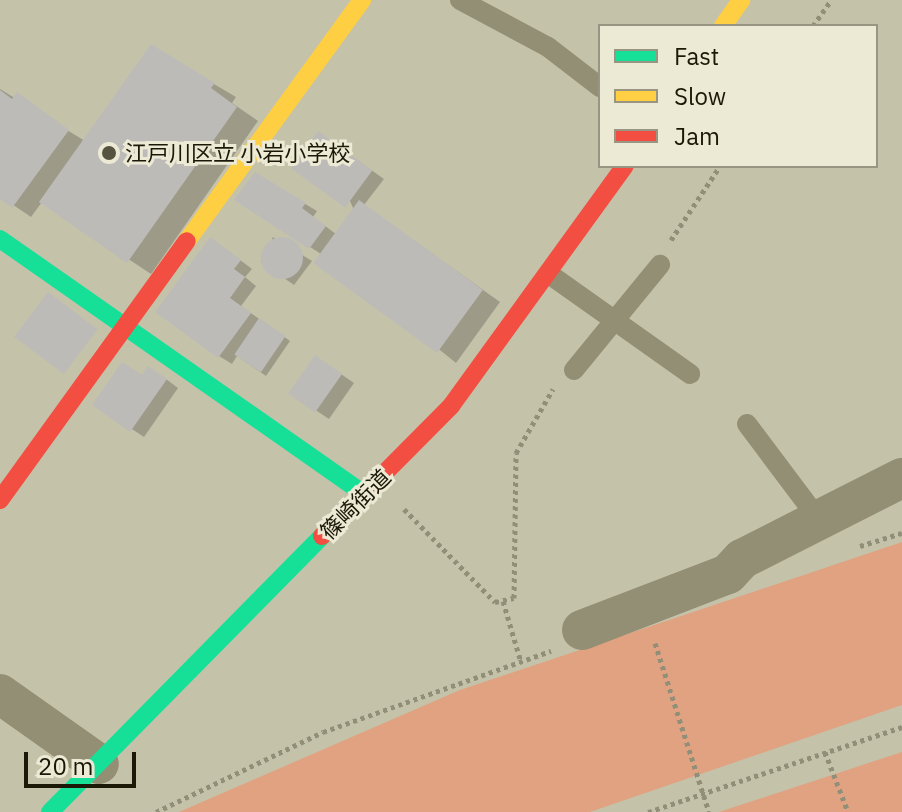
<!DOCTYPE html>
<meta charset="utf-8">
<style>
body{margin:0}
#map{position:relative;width:902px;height:812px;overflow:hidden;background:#c5c2aa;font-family:"IBM Plex Sans","Noto Sans JP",sans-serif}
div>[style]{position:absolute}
.green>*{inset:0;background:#e0a280}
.shadow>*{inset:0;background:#0003}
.building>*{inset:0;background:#bcbbb8;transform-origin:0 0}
.round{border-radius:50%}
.path>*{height:5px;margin-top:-2.5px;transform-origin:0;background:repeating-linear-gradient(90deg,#928f78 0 4px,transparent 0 8px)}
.lane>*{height:20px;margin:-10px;padding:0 10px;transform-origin:10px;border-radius:10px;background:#938f74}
.street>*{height:40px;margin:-20px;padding:0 20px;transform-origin:20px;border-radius:20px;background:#938f74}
.fast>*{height:18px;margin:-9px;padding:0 9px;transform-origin:9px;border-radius:9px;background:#16e098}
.slow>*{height:18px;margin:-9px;padding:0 9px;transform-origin:9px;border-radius:9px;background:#ffcf43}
.jam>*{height:18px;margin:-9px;padding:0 9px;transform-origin:9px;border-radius:9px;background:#f24e42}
.dots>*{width:22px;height:22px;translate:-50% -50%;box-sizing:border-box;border:4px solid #ece9d4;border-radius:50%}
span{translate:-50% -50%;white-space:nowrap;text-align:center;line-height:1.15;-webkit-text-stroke:6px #ece9d4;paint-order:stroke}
.poi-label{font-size:22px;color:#1b1808}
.left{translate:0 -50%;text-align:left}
.street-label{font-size:22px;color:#1b1808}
.legend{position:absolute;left:598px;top:24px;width:280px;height:144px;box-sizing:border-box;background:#ece9d4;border:2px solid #989582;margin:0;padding:10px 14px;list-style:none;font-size:24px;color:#1b1808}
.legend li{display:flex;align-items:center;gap:16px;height:40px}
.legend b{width:40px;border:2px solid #989582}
.scale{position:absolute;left:24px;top:752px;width:112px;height:36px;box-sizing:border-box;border:4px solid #1b1808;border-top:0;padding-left:10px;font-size:24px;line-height:28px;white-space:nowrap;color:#1b1808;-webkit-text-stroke:6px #ece9d4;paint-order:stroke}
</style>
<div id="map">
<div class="green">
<div style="clip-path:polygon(902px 542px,902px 705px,590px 812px,179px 812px,460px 690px)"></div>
<div style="clip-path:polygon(902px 752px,902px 812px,719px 812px)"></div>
</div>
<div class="shadow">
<div style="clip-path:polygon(151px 47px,236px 97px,232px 103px,258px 121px,151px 274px,42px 202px,31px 217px,0 196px,0 89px,85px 141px)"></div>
<div style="clip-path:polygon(319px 133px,384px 179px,364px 205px,500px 302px,456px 363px,321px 254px,237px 200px,255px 174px,317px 211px,313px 217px,336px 234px,354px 210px)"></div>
<div style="clip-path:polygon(273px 237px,312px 261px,294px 285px,261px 262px)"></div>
<div style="clip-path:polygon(223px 247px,252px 269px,245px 277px,256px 286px,241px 306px,290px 341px,266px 376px,237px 356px,232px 364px,219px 356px)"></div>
<div style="clip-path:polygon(328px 365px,354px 383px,329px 419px,290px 393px)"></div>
<div style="clip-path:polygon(162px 376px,178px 388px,144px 437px,95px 405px,143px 377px)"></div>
</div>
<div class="building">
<div style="clip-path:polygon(151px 44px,215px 83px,211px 88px,237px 107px,127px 263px,39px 202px)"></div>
<div style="clip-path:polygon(0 90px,12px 99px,17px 92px,69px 130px,12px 208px,0 199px)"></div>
<div style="left:318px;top:131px;width:67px;height:46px;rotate:36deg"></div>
<div style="clip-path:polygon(255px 172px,306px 203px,302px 208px,326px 226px,309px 249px,234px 200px)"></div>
<div style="left:359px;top:200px;width:153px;height:78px;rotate:36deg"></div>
<div style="clip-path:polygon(210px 237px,241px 260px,234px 269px,245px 277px,230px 298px,251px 313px,218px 358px,155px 312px)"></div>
<div class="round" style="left:261px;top:237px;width:42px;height:42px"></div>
<div style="left:48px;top:292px;width:62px;height:56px;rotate:37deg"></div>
<div style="left:259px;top:318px;width:32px;height:44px;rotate:34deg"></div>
<div style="left:315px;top:355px;width:33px;height:47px;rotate:35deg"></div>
<div style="clip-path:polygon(122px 362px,142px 375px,148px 366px,167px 379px,130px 432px,92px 405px)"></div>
</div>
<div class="path">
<div style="left:813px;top:26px;width:32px;rotate:-55deg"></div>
<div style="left:671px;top:240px;width:89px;rotate:-56.5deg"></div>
<div style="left:404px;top:509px;width:130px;rotate:45.6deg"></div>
<div style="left:495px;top:602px;width:19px;rotate:-12deg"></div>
<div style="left:514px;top:598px;width:145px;rotate:-89.2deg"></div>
<div style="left:516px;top:453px;width:74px;rotate:-60deg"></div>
<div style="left:860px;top:546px;width:44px;rotate:-17.2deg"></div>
<div style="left:503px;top:601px;width:64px;rotate:73.6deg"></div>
<div style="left:655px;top:643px;width:177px;rotate:72.3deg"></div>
<div style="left:825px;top:752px;width:64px;rotate:69deg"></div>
<div style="left:156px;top:812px;width:185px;rotate:-25.6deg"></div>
<div style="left:323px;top:732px;width:242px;rotate:-19.6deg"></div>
<div style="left:648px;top:812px;width:268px;rotate:-18.5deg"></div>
</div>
<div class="lane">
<div style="left:460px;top:0;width:100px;rotate:28.1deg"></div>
<div style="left:548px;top:47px;width:66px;rotate:37.6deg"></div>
<div style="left:549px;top:274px;width:173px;rotate:35.3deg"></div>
<div style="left:574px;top:370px;width:136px;rotate:-50.7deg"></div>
<div style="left:747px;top:424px;width:120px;rotate:53.1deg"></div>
</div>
<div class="street">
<div style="left:582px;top:630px;width:156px;rotate:-21deg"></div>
<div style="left:728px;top:574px;width:21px;rotate:-47deg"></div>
<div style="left:742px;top:559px;width:179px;rotate:-26.9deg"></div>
<div style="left:0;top:694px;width:121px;rotate:35.3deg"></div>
</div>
<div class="fast">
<div style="left:0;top:239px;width:446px;rotate:35deg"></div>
<div style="left:50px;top:812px;width:388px;rotate:-45.4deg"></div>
</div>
<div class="slow">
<div style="left:723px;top:26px;width:32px;rotate:-55deg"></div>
<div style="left:187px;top:241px;width:298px;rotate:-54deg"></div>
</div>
<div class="jam">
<div style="left:0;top:500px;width:319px;rotate:-54.2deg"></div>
<div style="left:322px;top:536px;width:183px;rotate:-45.2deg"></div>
<div style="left:451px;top:406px;width:296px;rotate:-54.1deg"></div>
</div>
<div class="dots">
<div style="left:109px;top:153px;background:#565441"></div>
</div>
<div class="poi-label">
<span class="left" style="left:125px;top:153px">江戸川区立 小岩小学校</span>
</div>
<div class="street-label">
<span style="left:355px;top:504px;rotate:-45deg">篠崎街道</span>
</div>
<ul class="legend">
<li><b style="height:10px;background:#16e098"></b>Fast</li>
<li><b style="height:10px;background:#ffcf43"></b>Slow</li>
<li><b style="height:10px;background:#f24e42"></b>Jam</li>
</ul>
<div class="scale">20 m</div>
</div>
